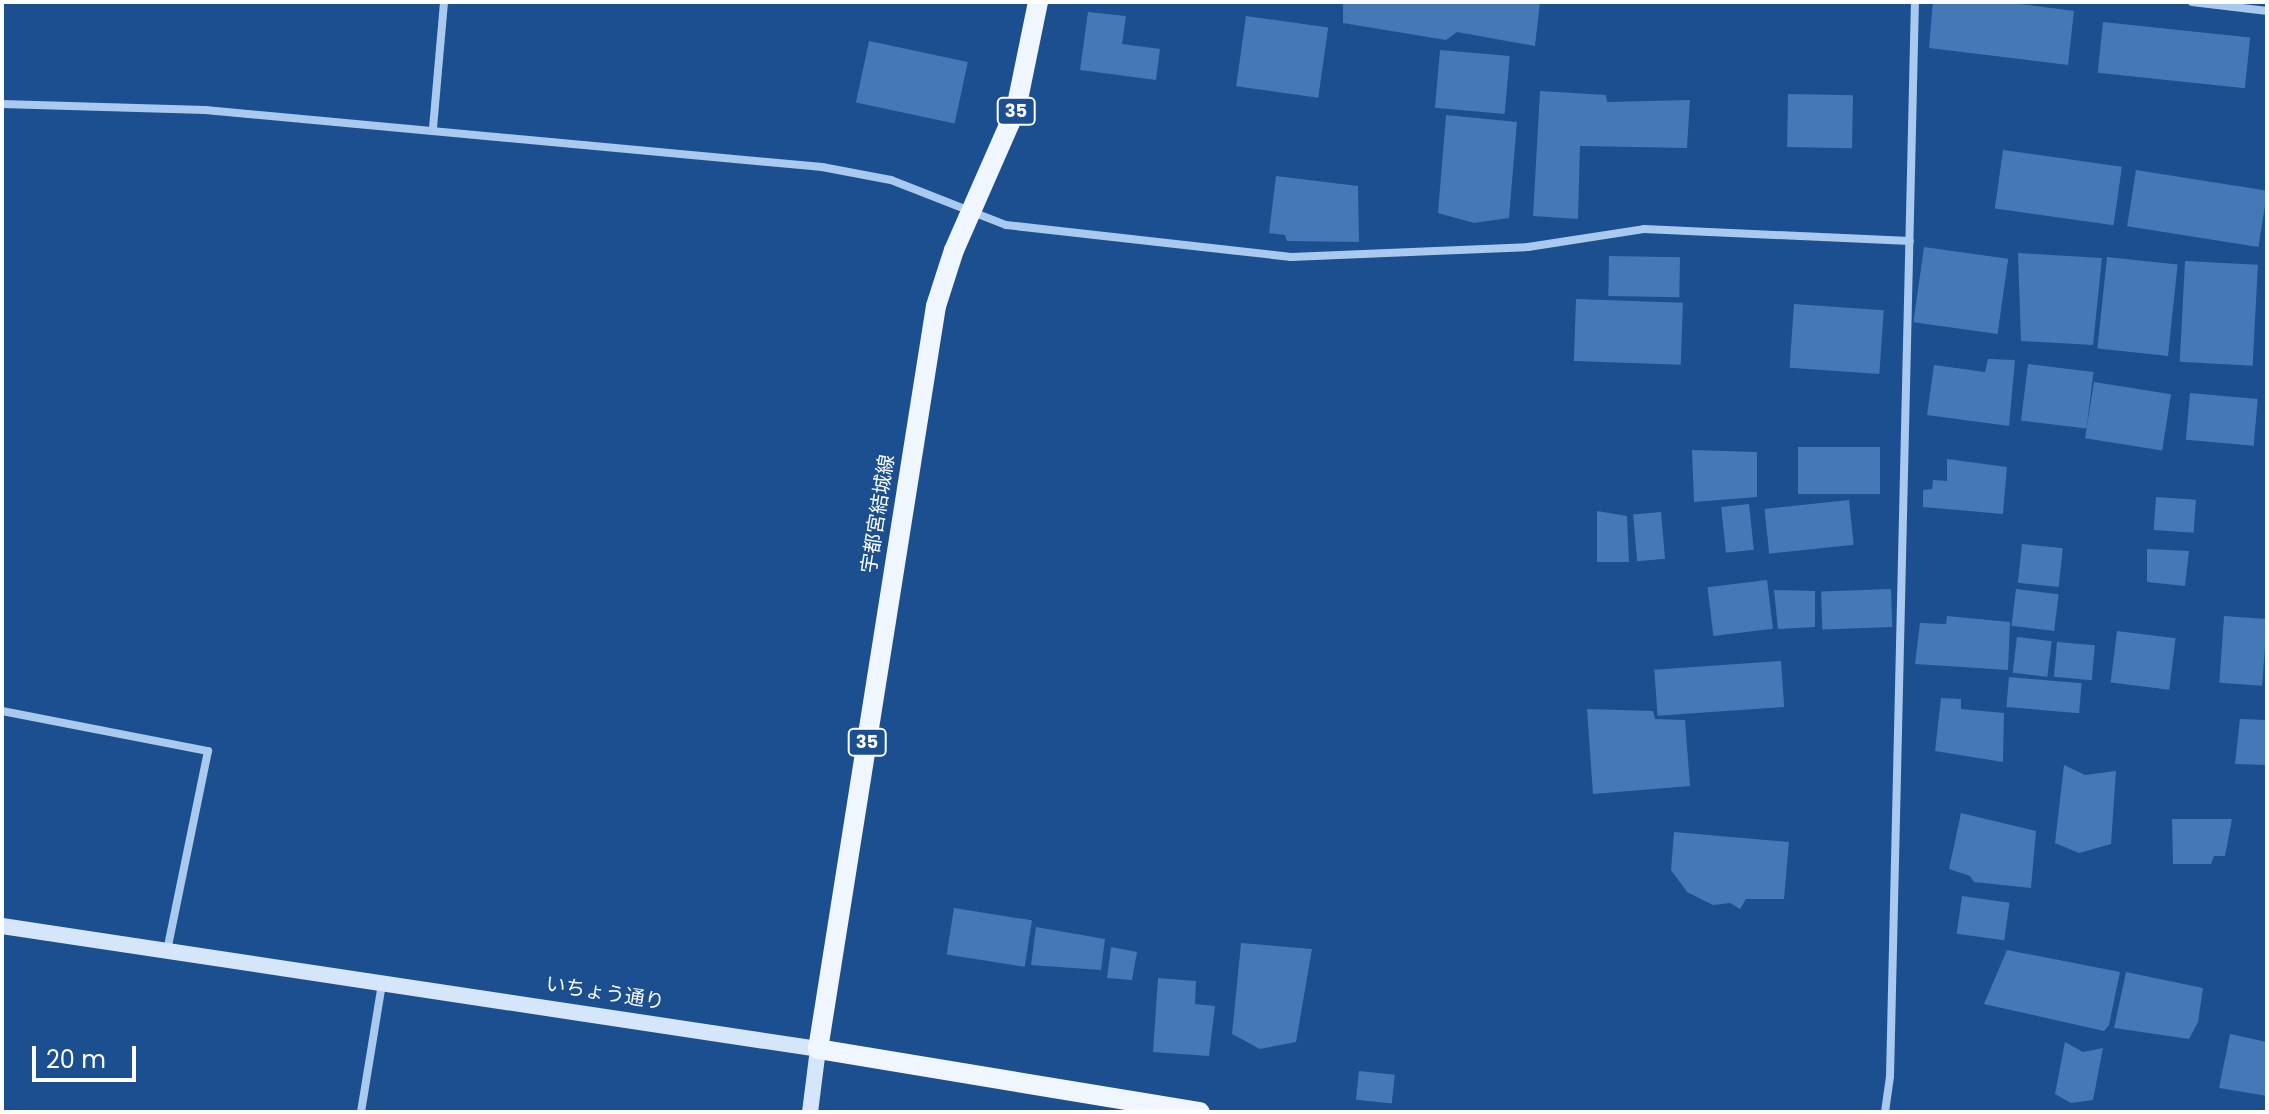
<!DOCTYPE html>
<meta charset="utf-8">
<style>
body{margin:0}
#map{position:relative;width:2269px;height:1114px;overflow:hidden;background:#1b4f8f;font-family:Poppins,"Noto Sans JP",sans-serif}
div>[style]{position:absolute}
.building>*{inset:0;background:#4478b7;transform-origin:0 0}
.street>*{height:8px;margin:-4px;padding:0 4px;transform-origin:4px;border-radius:4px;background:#a9c9ee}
.secondary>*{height:16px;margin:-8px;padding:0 8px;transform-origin:8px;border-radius:8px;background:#d6e6fa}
.primary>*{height:20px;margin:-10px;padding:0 10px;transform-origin:10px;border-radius:10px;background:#f0f6ff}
span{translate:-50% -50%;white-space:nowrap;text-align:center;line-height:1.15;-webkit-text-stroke:6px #1b4f8f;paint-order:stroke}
.shield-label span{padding:2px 6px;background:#1b4f8f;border:2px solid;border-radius:6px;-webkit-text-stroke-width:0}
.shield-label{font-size:18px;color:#fff;font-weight:700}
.street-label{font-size:20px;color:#fff}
.frame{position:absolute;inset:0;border:4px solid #fff;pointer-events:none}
.scale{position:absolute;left:32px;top:1046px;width:104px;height:36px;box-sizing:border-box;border:4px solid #fff;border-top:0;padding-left:10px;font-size:24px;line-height:28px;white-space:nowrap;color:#fff;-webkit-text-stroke:6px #1b4f8f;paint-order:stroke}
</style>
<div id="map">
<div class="building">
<div style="clip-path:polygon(1343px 2px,1495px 3px,1540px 2px,1535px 46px,1457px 32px,1446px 40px,1343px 23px)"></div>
<div style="clip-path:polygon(1933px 2px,2006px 2px,2074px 11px,2068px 65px,1929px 48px)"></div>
<div style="clip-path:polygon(1088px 12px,1126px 16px,1122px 44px,1160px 49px,1156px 80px,1080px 70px)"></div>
<div style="left:1246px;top:16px;width:83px;height:71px;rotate:8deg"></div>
<div style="left:2103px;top:22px;width:148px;height:51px;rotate:6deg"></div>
<div style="left:869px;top:41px;width:101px;height:63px;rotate:12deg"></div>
<div style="left:1440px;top:50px;width:70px;height:58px;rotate:5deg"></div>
<div style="clip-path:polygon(1540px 91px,1606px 95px,1607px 102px,1690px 100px,1687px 148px,1580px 146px,1578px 219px,1533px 216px)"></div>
<div style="left:1788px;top:94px;width:65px;height:53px;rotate:1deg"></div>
<div style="clip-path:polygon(1446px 115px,1517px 122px,1509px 218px,1474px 223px,1438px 213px)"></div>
<div style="left:2003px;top:150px;width:120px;height:59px;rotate:8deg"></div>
<div style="left:2136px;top:170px;width:133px;height:57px;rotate:9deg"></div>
<div style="clip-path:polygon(1276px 176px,1358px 186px,1359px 242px,1287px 241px,1285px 235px,1269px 233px)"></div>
<div style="left:1924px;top:247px;width:85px;height:76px;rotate:8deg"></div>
<div style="clip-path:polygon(2018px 253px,2102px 258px,2093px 345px,2021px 341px)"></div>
<div style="left:1609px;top:256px;width:71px;height:40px;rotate:1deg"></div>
<div style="left:2107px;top:257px;width:71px;height:92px;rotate:6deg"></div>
<div style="left:2185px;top:261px;width:73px;height:101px;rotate:3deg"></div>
<div style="left:1576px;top:299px;width:107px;height:62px;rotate:2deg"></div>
<div style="left:1794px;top:304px;width:90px;height:64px;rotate:4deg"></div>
<div style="clip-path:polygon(1988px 359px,2015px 360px,2009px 426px,1927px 415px,1934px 365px,1985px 372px)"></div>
<div style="left:2028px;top:364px;width:66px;height:57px;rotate:7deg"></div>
<div style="left:2094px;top:382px;width:78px;height:57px;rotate:9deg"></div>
<div style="left:2190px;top:393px;width:68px;height:47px;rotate:5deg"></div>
<div style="left:1798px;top:447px;width:82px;height:47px"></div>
<div style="clip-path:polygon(1692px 450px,1757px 452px,1757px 497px,1694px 502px)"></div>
<div style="clip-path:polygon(1947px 459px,2007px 467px,2003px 514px,1923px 507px,1923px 490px,1932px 489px,1933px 480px,1947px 481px)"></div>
<div style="left:2156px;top:497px;width:40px;height:33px;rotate:4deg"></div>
<div style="left:1849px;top:500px;width:45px;height:85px;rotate:84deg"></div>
<div style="left:1749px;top:504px;width:46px;height:28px;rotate:84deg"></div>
<div style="clip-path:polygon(1597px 511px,1627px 516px,1629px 562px,1597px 562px)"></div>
<div style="left:1661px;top:512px;width:47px;height:28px;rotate:85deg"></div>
<div style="left:2022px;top:544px;width:41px;height:39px;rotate:6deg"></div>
<div style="clip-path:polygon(2147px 549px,2189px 551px,2185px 586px,2147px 582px)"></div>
<div style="left:1767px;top:580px;width:49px;height:60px;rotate:83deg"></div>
<div style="left:1891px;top:589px;width:38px;height:70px;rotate:88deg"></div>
<div style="left:2016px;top:589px;width:43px;height:37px;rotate:7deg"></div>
<div style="clip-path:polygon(1774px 590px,1815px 591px,1815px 627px,1778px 629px)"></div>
<div style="clip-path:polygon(1947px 616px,2010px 622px,2008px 670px,1915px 664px,1920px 623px,1946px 624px)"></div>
<div style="left:2224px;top:616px;width:43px;height:67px;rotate:4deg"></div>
<div style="left:2117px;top:631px;width:59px;height:52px;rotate:7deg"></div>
<div style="left:2017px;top:637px;width:35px;height:36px;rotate:7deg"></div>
<div style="left:2057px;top:642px;width:38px;height:35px;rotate:5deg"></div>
<div style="left:1781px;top:661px;width:46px;height:127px;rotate:86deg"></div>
<div style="left:2009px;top:677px;width:73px;height:30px;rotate:5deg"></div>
<div style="clip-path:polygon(1941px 698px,1961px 699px,1961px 709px,2004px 713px,2003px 762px,1935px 751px)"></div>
<div style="clip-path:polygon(1587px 709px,1653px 711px,1655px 719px,1685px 720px,1690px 786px,1593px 794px)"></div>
<div style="clip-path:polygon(2240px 719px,2267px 720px,2267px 765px,2235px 764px)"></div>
<div style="clip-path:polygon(2064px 765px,2085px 775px,2116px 771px,2111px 844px,2079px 853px,2055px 843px)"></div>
<div style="clip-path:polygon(1961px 813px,2036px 831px,2031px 888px,1974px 882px,1970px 876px,1949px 869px)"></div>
<div style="clip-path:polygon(2172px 819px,2232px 819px,2225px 856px,2214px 856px,2211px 864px,2173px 864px)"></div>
<div style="clip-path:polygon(1674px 832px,1789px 842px,1784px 899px,1746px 899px,1740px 909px,1730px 903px,1713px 905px,1687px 892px,1671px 870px)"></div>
<div style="left:1962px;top:896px;width:48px;height:38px;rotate:8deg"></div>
<div style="left:954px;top:908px;width:79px;height:47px;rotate:9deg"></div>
<div style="clip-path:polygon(1036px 927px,1105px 939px,1101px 970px,1031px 965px)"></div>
<div style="clip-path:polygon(1241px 943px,1312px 949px,1296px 1042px,1260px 1049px,1232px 1034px)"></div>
<div style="clip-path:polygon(1111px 947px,1137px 952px,1132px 980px,1107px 978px)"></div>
<div style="clip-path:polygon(2007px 950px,2120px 972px,2109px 1025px,2104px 1031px,1984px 1004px)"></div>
<div style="clip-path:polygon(2126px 972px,2203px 988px,2198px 1022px,2189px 1039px,2114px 1028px)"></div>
<div style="clip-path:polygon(1158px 978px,1196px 981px,1195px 1004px,1215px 1006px,1209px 1056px,1153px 1052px)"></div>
<div style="clip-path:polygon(2230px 1034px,2267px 1042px,2267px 1096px,2219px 1088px)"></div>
<div style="clip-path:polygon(2065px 1042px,2083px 1052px,2103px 1048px,2093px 1100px,2071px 1103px,2055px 1094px)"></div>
<div style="left:1359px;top:1071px;width:36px;height:29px;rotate:6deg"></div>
</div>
<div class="street">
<div style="left:2192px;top:2px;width:76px;rotate:6.8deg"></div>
<div style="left:2px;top:104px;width:203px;rotate:1.7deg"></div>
<div style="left:205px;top:110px;width:620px;rotate:5.28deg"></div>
<div style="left:822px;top:167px;width:70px;rotate:10.7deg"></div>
<div style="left:891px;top:180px;width:123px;rotate:21.4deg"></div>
<div style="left:1006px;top:225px;width:287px;rotate:6.4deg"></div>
<div style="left:1291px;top:257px;width:237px;rotate:-2.4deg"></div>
<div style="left:1528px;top:247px;width:117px;rotate:-8.8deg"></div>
<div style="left:1644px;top:229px;width:266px;rotate:2.6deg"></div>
<div style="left:433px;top:128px;width:126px;rotate:-85deg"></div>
<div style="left:2px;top:711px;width:210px;rotate:11deg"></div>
<div style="left:208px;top:751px;width:203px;rotate:101.6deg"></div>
<div style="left:361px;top:1112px;width:130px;rotate:-80.7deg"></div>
<div style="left:1885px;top:1112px;width:36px;rotate:-82deg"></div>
<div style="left:1890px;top:1076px;width:1074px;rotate:-88.67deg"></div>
</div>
<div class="secondary">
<div style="left:2px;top:926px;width:825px;rotate:8.57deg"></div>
<div style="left:818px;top:1049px;width:64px;rotate:97.2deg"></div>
</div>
<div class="primary">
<div style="left:1038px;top:2px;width:109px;rotate:101.6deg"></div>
<div style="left:1016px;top:109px;width:154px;rotate:113.7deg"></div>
<div style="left:954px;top:250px;width:59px;rotate:107.8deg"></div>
<div style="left:936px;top:306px;width:752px;rotate:99.02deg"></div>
<div style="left:818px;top:1049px;width:387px;rotate:9.4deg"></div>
</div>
<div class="shield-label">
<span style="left:1016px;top:111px">35</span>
<span style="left:867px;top:742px">35</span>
</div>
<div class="street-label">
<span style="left:878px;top:514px;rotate:-81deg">宇都宮結城線</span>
<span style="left:605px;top:993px;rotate:9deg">いちょう通り</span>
</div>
<div class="frame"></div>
<div class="scale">20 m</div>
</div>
